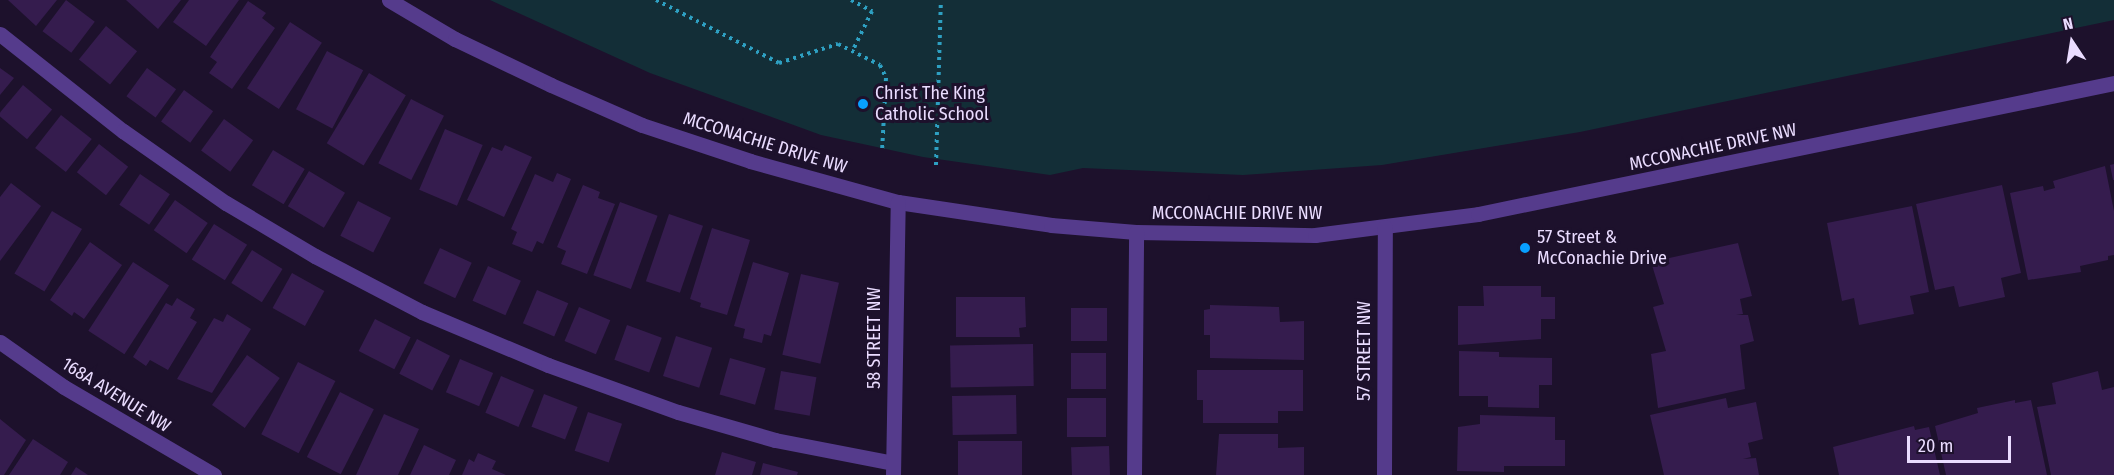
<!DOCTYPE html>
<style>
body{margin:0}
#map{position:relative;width:2114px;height:475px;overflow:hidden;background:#1d112c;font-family:"Fira Sans Condensed",sans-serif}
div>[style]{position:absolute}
.green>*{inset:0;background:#132e37}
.building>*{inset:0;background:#351c4e;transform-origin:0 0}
.path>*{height:4px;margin-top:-2px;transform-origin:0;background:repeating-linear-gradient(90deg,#2ea0c2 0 3px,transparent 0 7.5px)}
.minor>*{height:15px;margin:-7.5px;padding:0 7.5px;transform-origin:7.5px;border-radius:7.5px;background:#553b8c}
.dots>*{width:16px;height:16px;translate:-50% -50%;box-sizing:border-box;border:3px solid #1d112c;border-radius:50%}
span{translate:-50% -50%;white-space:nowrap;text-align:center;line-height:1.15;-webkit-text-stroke:6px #1d112c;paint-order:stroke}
.poi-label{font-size:18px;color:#eadcff}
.left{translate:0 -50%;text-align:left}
.street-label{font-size:18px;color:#eadcff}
.north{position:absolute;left:2042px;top:12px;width:60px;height:60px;-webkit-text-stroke:4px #1d112c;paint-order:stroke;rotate:348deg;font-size:16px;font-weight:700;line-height:24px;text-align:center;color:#eadcff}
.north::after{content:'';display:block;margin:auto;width:21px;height:27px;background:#eadcff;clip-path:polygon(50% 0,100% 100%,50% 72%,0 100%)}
.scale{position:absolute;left:1907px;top:436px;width:104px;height:27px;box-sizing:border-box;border:3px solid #eadcff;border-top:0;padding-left:8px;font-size:18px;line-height:21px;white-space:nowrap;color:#eadcff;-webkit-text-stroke:4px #1d112c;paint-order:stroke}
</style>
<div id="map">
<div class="green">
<div style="clip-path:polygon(490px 0,2114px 0,2114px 20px,1580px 132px,1382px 165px,1243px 175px,1083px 168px,1050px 175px,923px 157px,821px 135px,650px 73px)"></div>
</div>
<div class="building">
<div style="clip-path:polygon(8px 0,57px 0,36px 26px)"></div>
<div style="left:66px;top:0;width:36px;height:39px;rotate:37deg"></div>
<div style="clip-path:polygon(126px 0,181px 0,158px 29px)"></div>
<div style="clip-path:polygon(189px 0,239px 0,206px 46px,173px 22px)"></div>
<div style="clip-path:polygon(248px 1px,266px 13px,262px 18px,275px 28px,232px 89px,209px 73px,217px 62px,210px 57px)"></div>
<div style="left:290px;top:22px;width:38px;height:79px;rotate:33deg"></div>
<div style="left:106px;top:26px;width:40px;height:43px;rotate:39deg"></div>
<div style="left:327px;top:51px;width:41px;height:66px;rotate:28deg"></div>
<div style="clip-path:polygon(0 68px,14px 78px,0 95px)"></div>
<div style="left:147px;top:68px;width:36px;height:35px;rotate:36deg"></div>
<div style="left:369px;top:73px;width:43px;height:82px;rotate:31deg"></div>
<div style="left:23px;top:85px;width:38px;height:39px;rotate:40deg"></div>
<div style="left:184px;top:90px;width:36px;height:39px;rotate:36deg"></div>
<div style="left:411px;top:99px;width:37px;height:72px;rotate:27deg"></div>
<div style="left:61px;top:115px;width:39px;height:42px;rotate:38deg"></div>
<div style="left:224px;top:119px;width:36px;height:39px;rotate:36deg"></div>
<div style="left:445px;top:129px;width:41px;height:66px;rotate:23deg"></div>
<div style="left:99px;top:144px;width:37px;height:36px;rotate:38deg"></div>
<div style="clip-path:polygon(505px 145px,532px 157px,504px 217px,467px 200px,492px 147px,502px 151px)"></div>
<div style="left:273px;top:150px;width:37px;height:41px;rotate:31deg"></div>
<div style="clip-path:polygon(2114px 164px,2114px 180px,2113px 180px,2110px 165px)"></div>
<div style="clip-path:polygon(2105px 166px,2114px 211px,2114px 255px,2108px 256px,2108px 260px,2080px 266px,2081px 272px,2028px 280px,2010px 193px,2043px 186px,2044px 191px,2055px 188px,2053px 181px)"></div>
<div style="left:309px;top:171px;width:42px;height:41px;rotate:31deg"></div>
<div style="clip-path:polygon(557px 173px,571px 179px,543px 244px,537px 241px,532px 252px,512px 244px,517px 232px,511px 229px,535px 174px,553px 182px)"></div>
<div style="left:140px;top:174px;width:36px;height:37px;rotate:34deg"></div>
<div style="clip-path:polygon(11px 183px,41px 206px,0 261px,0 197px)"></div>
<div style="clip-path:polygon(583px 185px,600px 192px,598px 198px,615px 204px,587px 274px,561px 264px,566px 251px,557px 247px)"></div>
<div style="clip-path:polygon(2002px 185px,2021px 273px,2001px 278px,2005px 297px,1959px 307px,1954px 286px,1935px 290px,1916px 204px)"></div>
<div style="left:175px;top:200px;width:40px;height:37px;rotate:35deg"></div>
<div style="left:358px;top:201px;width:37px;height:39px;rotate:27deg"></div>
<div style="left:620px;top:202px;width:40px;height:78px;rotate:20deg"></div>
<div style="clip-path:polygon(1912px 206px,1929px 292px,1910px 296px,1914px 314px,1859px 325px,1854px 298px,1842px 301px,1827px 223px)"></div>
<div style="left:52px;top:211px;width:35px;height:73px;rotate:31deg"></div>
<div style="left:669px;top:214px;width:36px;height:71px;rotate:19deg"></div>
<div style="left:214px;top:224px;width:39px;height:42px;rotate:32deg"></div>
<div style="clip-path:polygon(712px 228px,750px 240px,727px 315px,700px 307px,701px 303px,690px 299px)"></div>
<div style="clip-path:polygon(90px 242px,122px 265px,84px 319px,74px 312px,72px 316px,50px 300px)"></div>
<div style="clip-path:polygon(1738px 243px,1752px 296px,1740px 299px,1743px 314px,1736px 315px,1748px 315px,1754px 341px,1740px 345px,1745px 389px,1658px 408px,1651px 354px,1666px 351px,1653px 307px,1664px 304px,1651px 262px)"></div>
<div style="left:440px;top:248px;width:35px;height:39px;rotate:25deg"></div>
<div style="left:252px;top:250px;width:36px;height:39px;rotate:32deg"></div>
<div style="left:133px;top:262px;width:43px;height:82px;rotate:33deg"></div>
<div style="clip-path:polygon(753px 262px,789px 273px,771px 336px,764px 334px,762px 343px,743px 338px,745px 329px,734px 326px)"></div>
<div style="left:488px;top:266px;width:36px;height:38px;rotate:24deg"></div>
<div style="left:292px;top:273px;width:37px;height:40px;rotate:29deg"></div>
<div style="left:801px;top:274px;width:39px;height:83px;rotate:13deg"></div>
<div style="clip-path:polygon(1483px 286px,1541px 286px,1541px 297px,1555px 297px,1555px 319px,1541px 319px,1541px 339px,1458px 345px,1458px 306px,1484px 306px)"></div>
<div style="left:537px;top:290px;width:34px;height:36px;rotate:23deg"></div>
<div style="clip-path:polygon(956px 297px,1025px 297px,1026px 327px,1019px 328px,1020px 337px,956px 337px)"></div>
<div style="clip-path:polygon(177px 298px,195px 309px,190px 318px,197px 322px,168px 370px,150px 360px,146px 366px,133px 357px,166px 303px,172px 306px)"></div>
<div style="clip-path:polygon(1210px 305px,1279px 307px,1280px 322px,1304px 321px,1304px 360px,1210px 358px,1210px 335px,1204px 335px,1204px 310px,1210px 309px)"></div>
<div style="left:579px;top:307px;width:34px;height:37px;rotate:23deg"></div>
<div style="left:1071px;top:308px;width:36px;height:33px"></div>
<div style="clip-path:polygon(227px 314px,251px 329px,212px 393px,177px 379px,214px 318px,223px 322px)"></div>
<div style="left:375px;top:319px;width:40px;height:36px;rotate:27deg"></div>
<div style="left:627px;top:325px;width:37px;height:37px;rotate:20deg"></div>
<div style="left:676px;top:336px;width:38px;height:42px;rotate:18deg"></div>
<div style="left:417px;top:339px;width:37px;height:39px;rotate:27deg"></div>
<div style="left:1033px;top:344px;width:42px;height:83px;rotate:89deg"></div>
<div style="clip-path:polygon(1459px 351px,1499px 352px,1499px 357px,1552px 358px,1552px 385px,1539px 385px,1539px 408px,1488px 407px,1488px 396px,1459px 396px)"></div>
<div style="left:1071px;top:353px;width:35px;height:36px"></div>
<div style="left:247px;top:355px;width:40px;height:61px;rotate:35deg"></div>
<div style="left:730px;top:358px;width:37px;height:38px;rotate:16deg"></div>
<div style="left:460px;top:359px;width:36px;height:36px;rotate:23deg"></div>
<div style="left:298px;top:362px;width:42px;height:81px;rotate:27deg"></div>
<div style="clip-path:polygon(1197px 370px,1303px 370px,1303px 411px,1278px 411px,1278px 423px,1203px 423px,1203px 400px,1197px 400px)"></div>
<div style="left:781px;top:371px;width:36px;height:39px;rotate:10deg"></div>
<div style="clip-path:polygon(2098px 371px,2102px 390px,2114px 387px,2114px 475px,2051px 475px,2037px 407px,2056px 404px,2052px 383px)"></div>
<div style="left:501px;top:376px;width:36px;height:40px;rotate:23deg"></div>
<div style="left:340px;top:392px;width:38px;height:73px;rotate:27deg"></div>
<div style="left:544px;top:394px;width:36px;height:35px;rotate:21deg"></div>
<div style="left:1016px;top:395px;width:39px;height:64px;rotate:89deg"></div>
<div style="left:1067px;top:398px;width:39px;height:39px"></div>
<div style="clip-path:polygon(1726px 398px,1728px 408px,1756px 402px,1763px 439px,1748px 443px,1751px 457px,1743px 459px,1756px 458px,1759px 475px,1664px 475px,1650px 415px)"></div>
<div style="clip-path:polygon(2015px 400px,2015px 403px,2031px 400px,2047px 475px,1946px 475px,1935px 426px,1978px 413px,1977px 408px)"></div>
<div style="left:588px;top:412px;width:36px;height:41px;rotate:19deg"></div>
<div style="clip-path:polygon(384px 414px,419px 429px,398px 475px,356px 475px)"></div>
<div style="clip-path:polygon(1480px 415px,1555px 417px,1555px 440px,1565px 440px,1565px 466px,1504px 466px,1504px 472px,1457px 471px,1458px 427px,1480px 424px)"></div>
<div style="clip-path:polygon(0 419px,26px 440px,4px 475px,0 475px)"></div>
<div style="clip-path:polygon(1914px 426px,1915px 430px,1929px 427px,1940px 475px,1839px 475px,1833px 447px)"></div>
<div style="clip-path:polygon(1219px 434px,1278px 434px,1278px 448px,1304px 447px,1304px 475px,1216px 475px)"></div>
<div style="clip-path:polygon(33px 439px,68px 462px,60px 475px,9px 475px)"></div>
<div style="left:958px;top:441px;width:64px;height:34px"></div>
<div style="clip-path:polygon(424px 445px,456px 460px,449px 475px,410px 475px)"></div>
<div style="left:1109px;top:446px;width:29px;height:38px;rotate:88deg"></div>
<div style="clip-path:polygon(722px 452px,756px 462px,752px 475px,715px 475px)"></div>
<div style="clip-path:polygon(478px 453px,496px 461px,492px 469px,506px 475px,462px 475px,469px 459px,474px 462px)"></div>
<div style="clip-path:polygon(763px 463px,798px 472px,797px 475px,760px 475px)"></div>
<div style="clip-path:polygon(76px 467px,88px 475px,71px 475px)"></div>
</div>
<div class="path">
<div style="left:656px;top:0;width:138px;rotate:27.1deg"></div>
<div style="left:779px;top:63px;width:62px;rotate:-17.9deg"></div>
<div style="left:838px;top:44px;width:47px;rotate:26.6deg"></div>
<div style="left:880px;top:65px;width:14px;rotate:65deg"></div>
<div style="left:886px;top:78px;width:75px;rotate:93.1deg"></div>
<div style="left:851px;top:0;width:24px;rotate:28deg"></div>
<div style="left:872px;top:11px;width:43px;rotate:116deg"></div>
<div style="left:936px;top:165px;width:165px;rotate:-88.3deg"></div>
</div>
<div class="minor">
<div style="left:389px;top:0;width:77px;rotate:30.6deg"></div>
<div style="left:455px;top:39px;width:106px;rotate:25.6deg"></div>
<div style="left:551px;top:85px;width:99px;rotate:23.7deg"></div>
<div style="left:642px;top:125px;width:114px;rotate:18.4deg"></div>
<div style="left:750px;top:161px;width:154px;rotate:15.5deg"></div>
<div style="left:898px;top:202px;width:155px;rotate:8.5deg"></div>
<div style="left:1051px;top:225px;width:85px;rotate:4.7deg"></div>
<div style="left:1136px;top:232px;width:179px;rotate:1deg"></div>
<div style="left:1315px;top:235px;width:164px;rotate:-7.3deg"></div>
<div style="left:1478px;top:214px;width:649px;rotate:-11.64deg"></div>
<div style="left:0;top:34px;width:157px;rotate:38.3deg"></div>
<div style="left:123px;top:131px;width:126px;rotate:35deg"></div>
<div style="left:226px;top:203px;width:104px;rotate:30.8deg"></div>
<div style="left:315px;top:256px;width:121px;rotate:27.6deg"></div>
<div style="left:422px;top:312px;width:137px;rotate:22.8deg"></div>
<div style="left:548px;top:365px;width:138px;rotate:19.9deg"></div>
<div style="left:678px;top:412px;width:101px;rotate:16.1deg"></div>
<div style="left:775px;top:440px;width:120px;rotate:11deg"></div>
<div style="left:0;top:342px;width:78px;rotate:35.1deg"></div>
<div style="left:64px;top:387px;width:174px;rotate:30.4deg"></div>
<div style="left:893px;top:475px;width:273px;rotate:-89deg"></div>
<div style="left:1134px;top:475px;width:243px;rotate:-89.5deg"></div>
<div style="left:1384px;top:475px;width:248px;rotate:-89.8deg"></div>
</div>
<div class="dots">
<div style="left:863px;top:104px;background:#089fff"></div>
<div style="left:1525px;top:248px;background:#089fff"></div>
</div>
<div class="poi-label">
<span class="left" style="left:875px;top:104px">Christ The King<br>Catholic School</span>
<span class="left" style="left:1537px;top:248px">57 Street &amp;<br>McConachie Drive</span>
</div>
<div class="street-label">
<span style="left:765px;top:143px;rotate:17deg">MCCONACHIE DRIVE NW</span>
<span style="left:1713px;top:147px;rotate:-12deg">MCCONACHIE DRIVE NW</span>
<span style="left:1237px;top:213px">MCCONACHIE DRIVE NW</span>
<span style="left:874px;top:338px;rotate:-90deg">58 STREET NW</span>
<span style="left:1364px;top:351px;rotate:-90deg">57 STREET NW</span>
<span style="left:116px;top:395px;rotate:32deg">168A AVENUE NW</span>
</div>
<div class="north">N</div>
<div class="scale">20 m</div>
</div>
